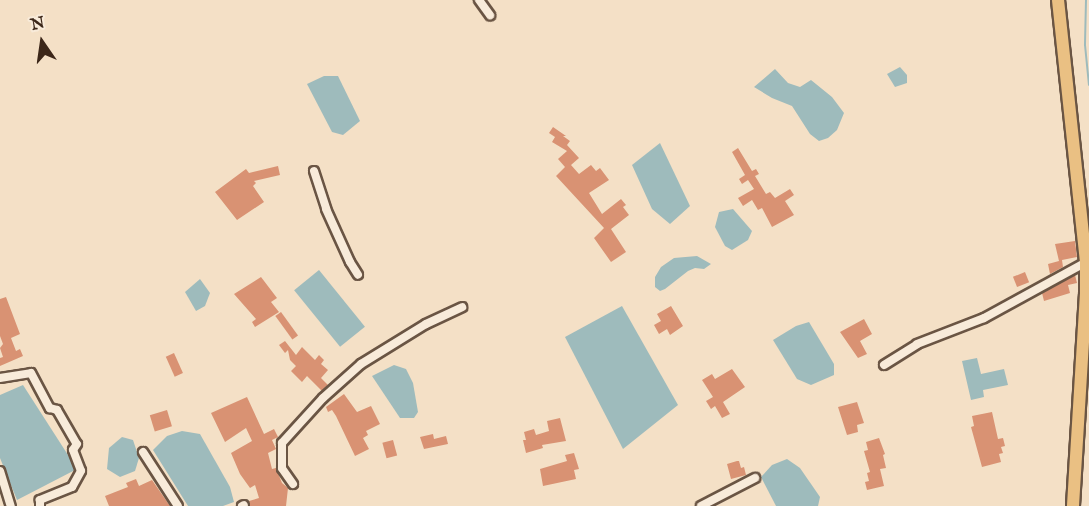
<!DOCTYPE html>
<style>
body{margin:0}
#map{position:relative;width:1089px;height:506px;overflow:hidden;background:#f4e0c6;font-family:"IM FELL English",serif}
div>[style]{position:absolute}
.water>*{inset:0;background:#9ebbbc;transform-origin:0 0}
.stream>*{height:2px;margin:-1px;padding:0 1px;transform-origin:1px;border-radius:1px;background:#9ebbbc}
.building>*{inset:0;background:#d99273;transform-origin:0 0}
.roads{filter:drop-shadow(2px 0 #6a5544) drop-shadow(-2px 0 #6a5544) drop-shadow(0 2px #6a5544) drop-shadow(0 -2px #6a5544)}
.minor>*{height:8px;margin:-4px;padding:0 4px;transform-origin:4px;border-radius:4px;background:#f8ebda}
.highway>*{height:12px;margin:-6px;padding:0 6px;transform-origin:6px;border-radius:6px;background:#eac083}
span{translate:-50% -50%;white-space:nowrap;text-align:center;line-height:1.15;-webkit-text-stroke:4.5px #f8ebda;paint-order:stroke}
.north{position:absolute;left:12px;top:12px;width:60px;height:60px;-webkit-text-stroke:4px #f8ebda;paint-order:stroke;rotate:347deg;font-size:16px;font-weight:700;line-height:24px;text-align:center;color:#3c2719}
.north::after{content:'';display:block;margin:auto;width:21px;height:27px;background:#3c2719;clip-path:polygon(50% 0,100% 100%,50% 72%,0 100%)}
</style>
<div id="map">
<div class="water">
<div style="clip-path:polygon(900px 67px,907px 75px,907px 83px,895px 87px,887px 74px)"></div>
<div style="clip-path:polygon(775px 69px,788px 83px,800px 87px,811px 80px,832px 97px,844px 113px,837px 130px,828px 138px,819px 141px,810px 134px,792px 106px,772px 98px,754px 87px)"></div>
<div style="clip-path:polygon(324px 76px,338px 76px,360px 121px,343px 135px,332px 132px,307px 84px)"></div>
<div style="clip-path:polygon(660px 143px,690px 206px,670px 224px,652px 209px,632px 165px)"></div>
<div style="clip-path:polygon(733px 209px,752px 231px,748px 240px,732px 250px,725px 246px,715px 227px,719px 212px)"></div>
<div style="clip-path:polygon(697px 256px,711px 264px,704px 269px,695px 268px,688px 271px,665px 289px,660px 291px,655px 287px,655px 277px,661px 267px,674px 258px)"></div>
<div style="left:319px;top:270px;width:73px;height:32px;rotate:51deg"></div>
<div style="clip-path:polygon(200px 279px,210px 293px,205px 306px,196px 311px,185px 292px)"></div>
<div style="clip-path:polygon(622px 306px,678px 405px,623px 449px,565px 337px)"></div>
<div style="clip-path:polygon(809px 322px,834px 364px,834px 375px,811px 385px,797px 379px,773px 340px,796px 326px)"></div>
<div style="clip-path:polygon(977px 358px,981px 374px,1004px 369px,1008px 385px,983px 390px,984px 397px,971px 400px,962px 361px)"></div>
<div style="clip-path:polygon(394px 365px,406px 369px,413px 383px,418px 412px,414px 418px,400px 418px,372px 376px)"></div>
<div style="clip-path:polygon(23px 385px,77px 469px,17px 500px,0 458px,0 395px)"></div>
<div style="clip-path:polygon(182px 431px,200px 434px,230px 487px,234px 502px,223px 506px,188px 506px,153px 450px,167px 436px)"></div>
<div style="clip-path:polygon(122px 437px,133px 440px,139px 458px,135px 471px,120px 477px,107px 469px,109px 448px)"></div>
<div style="clip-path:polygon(787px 459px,800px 468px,820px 497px,818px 506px,776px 506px,761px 477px,772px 465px)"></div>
</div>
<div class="stream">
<div style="left:1086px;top:0;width:45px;rotate:91.3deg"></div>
<div style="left:1085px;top:45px;width:40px;rotate:84.3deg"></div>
</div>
<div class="building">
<div style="clip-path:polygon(553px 127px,566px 136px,563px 136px,570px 141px,567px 145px,579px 158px,571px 165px,579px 174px,591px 165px,596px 171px,600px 168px,609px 180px,589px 193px,602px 214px,621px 199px,626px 205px,623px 207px,629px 215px,611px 229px,626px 252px,611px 262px,594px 238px,604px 228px,556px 176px,565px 167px,558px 159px,567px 151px,552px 142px,555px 137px,549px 133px)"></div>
<div style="clip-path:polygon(738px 148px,752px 171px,756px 169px,759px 174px,755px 176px,766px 194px,770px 192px,775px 198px,790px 189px,794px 195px,785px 201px,794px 215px,772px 227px,762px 208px,758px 210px,752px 200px,743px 206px,738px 198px,754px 189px,748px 180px,742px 184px,739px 179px,745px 175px,732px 152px)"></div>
<div style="clip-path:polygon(278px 166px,280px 175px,254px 181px,256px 183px,253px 186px,264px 202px,237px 220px,215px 192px,246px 169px,249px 173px)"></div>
<div style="clip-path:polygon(1075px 241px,1077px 257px,1062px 260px,1063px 267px,1050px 274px,1048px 264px,1059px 261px,1055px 244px)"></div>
<div style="left:1025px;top:272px;width:11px;height:13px;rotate:68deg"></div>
<div style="clip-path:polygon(1075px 275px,1077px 283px,1068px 285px,1070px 293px,1044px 301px,1042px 293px)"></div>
<div style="clip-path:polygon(261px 277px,277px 298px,271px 302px,279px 312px,255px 327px,252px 322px,256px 319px,234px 294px)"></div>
<div style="clip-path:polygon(6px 297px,20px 334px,11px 338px,16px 351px,20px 349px,23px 356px,0 366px,0 358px,3px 357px,0 348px,3px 344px,0 336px,0 299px)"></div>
<div style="clip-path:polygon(671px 306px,683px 326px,670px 335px,667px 329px,659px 334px,654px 325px,661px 321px,657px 314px)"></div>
<div style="left:281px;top:312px;width:29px;height:7px;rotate:54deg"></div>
<div style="clip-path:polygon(864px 319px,872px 334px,860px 341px,867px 354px,858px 358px,840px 332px)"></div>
<div style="clip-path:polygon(285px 341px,296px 355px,302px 347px,315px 360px,319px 355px,324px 360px,321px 364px,328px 370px,321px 378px,328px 385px,322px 391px,307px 376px,302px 382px,291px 371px,296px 366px,290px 360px,288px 350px,285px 353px,279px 345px)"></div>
<div style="left:174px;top:353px;width:22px;height:9px;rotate:66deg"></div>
<div style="clip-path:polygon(732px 369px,745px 387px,723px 402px,730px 414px,722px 418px,715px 406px,711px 409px,706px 401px,713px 397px,702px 380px,712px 374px,715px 379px)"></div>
<div style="clip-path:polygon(344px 394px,357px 412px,371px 406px,380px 424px,366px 431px,368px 435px,363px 438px,369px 449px,355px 456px,336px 416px,332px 410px,328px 412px,326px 407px)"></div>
<div style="clip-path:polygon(247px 397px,264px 434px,274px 429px,278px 437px,272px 440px,276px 449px,268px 453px,272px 469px,276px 468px,282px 483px,288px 488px,286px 506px,250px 506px,249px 501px,259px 498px,255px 485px,250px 488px,240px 474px,231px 453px,252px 441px,246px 428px,225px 442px,211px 413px)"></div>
<div style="clip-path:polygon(857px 402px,864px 423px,857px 425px,858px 432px,847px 435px,838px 407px)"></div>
<div style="left:167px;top:410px;width:17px;height:18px;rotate:73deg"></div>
<div style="clip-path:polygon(992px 412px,998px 439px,1003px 438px,1005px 446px,1001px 447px,1003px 453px,999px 454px,1001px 462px,982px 467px,971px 427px,974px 426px,972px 416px)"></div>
<div style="clip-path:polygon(560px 418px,566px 441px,542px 445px,543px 448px,526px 453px,523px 440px,526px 440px,524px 432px,534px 429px,536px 435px,549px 431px,547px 421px)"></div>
<div style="clip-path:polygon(433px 434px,434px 439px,446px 436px,448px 444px,424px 449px,420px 437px)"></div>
<div style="clip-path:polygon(879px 438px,885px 454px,883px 455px,886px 468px,880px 469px,884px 486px,867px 490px,865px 482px,869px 481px,867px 473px,870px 472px,864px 451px,868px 450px,866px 442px)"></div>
<div style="left:393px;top:440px;width:16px;height:11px;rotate:75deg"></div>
<div style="clip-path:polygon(574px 453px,579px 469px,574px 470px,576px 479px,543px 486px,540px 469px,567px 461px,565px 455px)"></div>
<div style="clip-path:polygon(737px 461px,739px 461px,741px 468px,744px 467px,746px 475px,731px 479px,727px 464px)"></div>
<div style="clip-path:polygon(136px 479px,139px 486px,152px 480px,170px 506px,109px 506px,105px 496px,128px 487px,126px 483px)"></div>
</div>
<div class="roads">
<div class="minor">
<div style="left:479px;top:0;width:19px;rotate:54deg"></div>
<div style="left:314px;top:171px;width:40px;rotate:72deg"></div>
<div style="left:326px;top:209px;width:58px;rotate:65.6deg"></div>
<div style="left:350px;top:262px;width:15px;rotate:58deg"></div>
<div style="left:884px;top:365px;width:39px;rotate:-32deg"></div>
<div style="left:917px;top:344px;width:72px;rotate:-21.2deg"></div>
<div style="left:984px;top:318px;width:119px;rotate:-28.7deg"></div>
<div style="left:0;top:378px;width:31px;rotate:-9deg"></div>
<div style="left:31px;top:373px;width:40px;rotate:62deg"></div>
<div style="left:50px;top:408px;width:7px;rotate:16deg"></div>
<div style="left:57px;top:410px;width:39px;rotate:60deg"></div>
<div style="left:77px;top:444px;width:7px;rotate:124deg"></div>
<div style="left:73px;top:450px;width:22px;rotate:69deg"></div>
<div style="left:81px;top:471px;width:18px;rotate:119deg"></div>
<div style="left:72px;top:487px;width:35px;rotate:158deg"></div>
<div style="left:40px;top:500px;width:6px;rotate:90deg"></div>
<div style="left:143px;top:452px;width:64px;rotate:57.1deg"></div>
<div style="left:0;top:471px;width:37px;rotate:73deg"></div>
<div style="left:293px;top:484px;width:19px;rotate:-125deg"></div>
<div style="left:282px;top:468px;width:25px;rotate:-90deg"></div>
<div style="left:282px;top:443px;width:61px;rotate:-47.7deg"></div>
<div style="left:323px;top:398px;width:51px;rotate:-41.8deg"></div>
<div style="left:361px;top:364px;width:76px;rotate:-31.6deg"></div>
<div style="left:426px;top:324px;width:40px;rotate:-25deg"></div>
<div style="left:242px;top:506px;width:2px;rotate:-27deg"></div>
<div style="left:701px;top:506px;width:61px;rotate:-27.4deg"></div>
</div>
<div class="highway">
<div style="left:1058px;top:0;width:263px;rotate:83.9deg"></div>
<div style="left:1086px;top:262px;width:31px;rotate:90deg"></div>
<div style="left:1086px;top:293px;width:213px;rotate:93.5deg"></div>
</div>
</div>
<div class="north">N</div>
</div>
